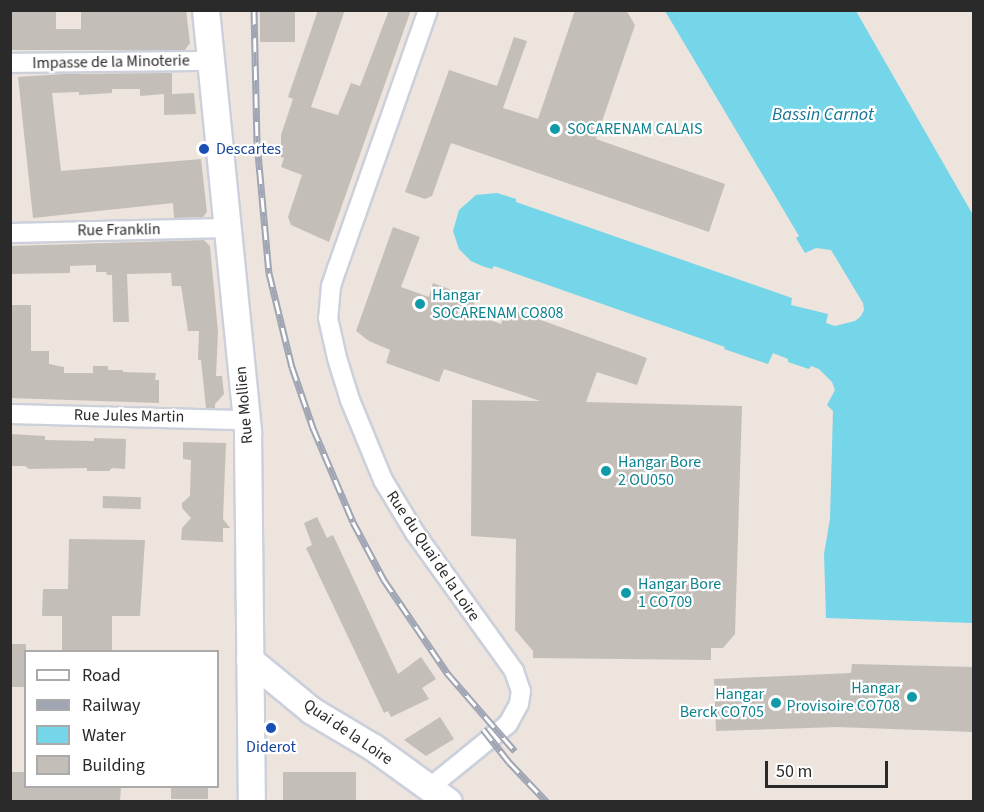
<!DOCTYPE html>
<style>
body{margin:0}
#map{position:relative;width:984px;height:812px;overflow:hidden;background:#ece4dd;font-family:"Source Sans 3",sans-serif}
div>[style]{position:absolute}
.water>*{inset:0;background:#75d5e9}
.building>*{inset:0;background:#c4beb9;transform-origin:0 0}
.roads{filter:drop-shadow(2px 0 #cbd0db) drop-shadow(-2px 0 #cbd0db) drop-shadow(0 2px #cbd0db) drop-shadow(0 -2px #cbd0db)}
.street>*{height:18px;margin:-9px;padding:0 9px;transform-origin:9px;border-radius:9px;background:#fff}
.secondary>*{height:26px;margin:-13px;padding:0 13px;transform-origin:13px;border-radius:13px;background:#fff}
.rail>*{height:7px;margin-top:-3.5px;transform-origin:0;background:repeating-linear-gradient(90deg,#fff 0 14px,#a0a5b4 0 28px);box-sizing:border-box;border-block:2px solid #a0a5b4}
.dots>*{width:16px;height:16px;translate:-50% -50%;box-sizing:border-box;border:3px solid #fff;border-radius:50%}
span{translate:-50% -50%;white-space:nowrap;text-align:center;line-height:1.15;-webkit-text-stroke:4.5px #fff;paint-order:stroke}
.street-label{font-size:16px;color:#2a2a2a}
.culture-label{font-size:16px;color:#0d838f}
.left{translate:0 -50%;text-align:left}
.right{translate:-100% -50%;text-align:right}
.transit-label{font-size:16px;color:#164399}
.water-label{font-size:18px;color:#147595;font-style:italic}
.frame{position:absolute;inset:0;border:12px solid #2a2a2a;pointer-events:none}
.legend{position:absolute;left:24px;top:650px;width:195px;height:138px;box-sizing:border-box;background:#fff;border:2px solid #aaa;margin:0;padding:8px 10px;list-style:none;font-size:18px;color:#2a2a2a}
.legend li{display:flex;align-items:center;gap:12px;height:30px}
.legend b{width:30px;border:2px solid #aaa}
.scale{position:absolute;left:765px;top:761px;width:123px;height:27px;box-sizing:border-box;border:3px solid #2a2a2a;border-top:0;padding-left:8px;font-size:18px;line-height:21px;white-space:nowrap;color:#2a2a2a;-webkit-text-stroke:4px #fff;paint-order:stroke}
</style>
<div id="map">
<div class="water">
<div style="clip-path:polygon(665px 11px,856px 11px,973px 215px,973px 623px,826px 618px,824px 554px,830px 519px,833px 411px,827px 405px,835px 390px,832px 382px,819px 369px,811px 366px,809px 369px,788px 362px,788px 359px,773px 353px,768px 364px,724px 349px,725px 347px,494px 266px,492px 269px,482px 266px,471px 261px,459px 249px,453px 231px,459px 210px,476px 195px,497px 193px,516px 199px,516px 202px,792px 298px,791px 305px,828px 314px,826px 323px,835px 326px,855px 321px,861px 316px,864px 310px,863px 303px,831px 250px,816px 248px,805px 253px,796px 238px,799px 236px)"></div>
</div>
<div class="building">
<div style="clip-path:polygon(10px 10px,56px 10px,56px 29px,81px 29px,81px 10px,186px 10px,190px 43px,185px 50px,10px 50px)"></div>
<div style="left:260px;top:10px;width:35px;height:32px"></div>
<div style="clip-path:polygon(318px 10px,345px 10px,311px 107px,338px 115px,351px 83px,360px 86px,389px 10px,411px 10px,329px 242px,291px 225px,288px 217px,302px 175px,281px 167px,284px 158px,281px 157px,281px 135px,293px 99px,288px 97px)"></div>
<div style="clip-path:polygon(575px 10px,626px 10px,635px 25px,596px 139px,725px 184px,709px 232px,451px 143px,432px 196px,425px 199px,405px 192px,449px 70px,497px 86px,514px 37px,527px 41px,503px 108px,538px 119px)"></div>
<div style="clip-path:polygon(172px 73px,172px 94px,194px 93px,196px 114px,164px 115px,164px 94px,140px 96px,140px 89px,112px 89px,112px 93px,79px 95px,79px 92px,52px 93px,61px 171px,201px 159px,207px 212px,203px 217px,174px 218px,173px 203px,33px 218px,18px 77px,63px 74px)"></div>
<div style="clip-path:polygon(393px 227px,420px 237px,401px 287px,429px 297px,433px 283px,476px 299px,471px 313px,501px 324px,507px 308px,647px 358px,637px 385px,597px 372px,586px 402px,742px 406px,735px 634px,723px 648px,711px 648px,711px 660px,533px 658px,533px 651px,515px 630px,516px 539px,471px 536px,472px 400px,540px 401px,444px 369px,439px 382px,386px 363px,390px 350px,369px 341px,356px 331px)"></div>
<div style="clip-path:polygon(204px 240px,210px 246px,218px 332px,216px 376px,222px 376px,224px 394px,215px 404px,215px 408px,206px 408px,201px 360px,198px 360px,199px 331px,188px 331px,181px 286px,172px 286px,171px 273px,127px 274px,129px 322px,113px 322px,112px 275px,107px 275px,106px 272px,96px 272px,96px 265px,70px 266px,70px 273px,10px 274px,10px 246px)"></div>
<div style="clip-path:polygon(10px 305px,31px 305px,31px 351px,49px 351px,49px 364px,64px 367px,64px 373px,93px 373px,93px 366px,108px 366px,108px 370px,123px 370px,123px 372px,156px 373px,155px 380px,159px 380px,159px 403px,10px 398px)"></div>
<div style="clip-path:polygon(10px 434px,45px 436px,45px 440px,94px 441px,94px 438px,126px 439px,125px 469px,112px 468px,109px 471px,87px 471px,87px 468px,29px 469px,25px 466px,11px 466px)"></div>
<div style="clip-path:polygon(183px 442px,226px 443px,223px 519px,230px 528px,223px 528px,223px 542px,181px 540px,182px 528px,191px 518px,182px 508px,182px 503px,190px 496px,191px 460px,183px 459px)"></div>
<div style="left:103px;top:496px;width:38px;height:12px;rotate:2deg"></div>
<div style="clip-path:polygon(317px 517px,327px 538px,333px 535px,398px 674px,421px 657px,436px 679px,422px 688px,429px 699px,391px 717px,388px 711px,384px 713px,306px 548px,312px 545px,304px 523px)"></div>
<div style="clip-path:polygon(69px 539px,145px 540px,140px 616px,112px 616px,112px 651px,62px 651px,62px 616px,42px 616px,43px 589px,68px 589px)"></div>
<div style="left:10px;top:644px;width:16px;height:43px"></div>
<div style="clip-path:polygon(852px 664px,974px 667px,974px 732px,837px 727px,716px 731px,714px 679px,851px 673px)"></div>
<div style="clip-path:polygon(440px 717px,454px 739px,426px 756px,404px 740px)"></div>
<div style="clip-path:polygon(10px 772px,26px 772px,26px 786px,121px 786px,120px 801px,10px 801px)"></div>
<div style="left:356px;top:772px;width:29px;height:73px;rotate:90deg"></div>
<div style="left:171px;top:786px;width:37px;height:13px"></div>
</div>
<div class="roads">
<div class="street">
<div style="left:428px;top:10px;width:274px;rotate:109.4deg"></div>
<div style="left:337px;top:268px;width:19px;rotate:108deg"></div>
<div style="left:331px;top:286px;width:32px;rotate:95deg"></div>
<div style="left:328px;top:318px;width:41px;rotate:77.3deg"></div>
<div style="left:337px;top:358px;width:44px;rotate:72.8deg"></div>
<div style="left:350px;top:400px;width:87px;rotate:67.6deg"></div>
<div style="left:383px;top:480px;width:62px;rotate:58.9deg"></div>
<div style="left:415px;top:533px;width:170px;rotate:54.3deg"></div>
<div style="left:514px;top:671px;width:21px;rotate:71deg"></div>
<div style="left:521px;top:691px;width:13px;rotate:99deg"></div>
<div style="left:519px;top:704px;width:23px;rotate:119deg"></div>
<div style="left:508px;top:724px;width:102px;rotate:141deg"></div>
<div style="left:10px;top:63px;width:201px;rotate:-0.6deg"></div>
<div style="left:10px;top:233px;width:217px;rotate:-1.3deg"></div>
<div style="left:10px;top:414px;width:237px;rotate:1.5deg"></div>
</div>
<div class="secondary">
<div style="left:206px;top:10px;width:425px;rotate:84.3deg"></div>
<div style="left:248px;top:433px;width:369px;rotate:89.4deg"></div>
<div style="left:250px;top:660px;width:80px;rotate:39.4deg"></div>
<div style="left:312px;top:711px;width:72px;rotate:30.8deg"></div>
<div style="left:374px;top:748px;width:92px;rotate:35.8deg"></div>
</div>
</div>
<div class="rail">
<div style="left:254px;top:10px;width:132px;rotate:88.7deg"></div>
<div style="left:257px;top:142px;width:132px;rotate:84.8deg"></div>
<div style="left:269px;top:273px;width:97px;rotate:76.3deg"></div>
<div style="left:292px;top:367px;width:65px;rotate:71deg"></div>
<div style="left:313px;top:428px;width:102px;rotate:66.9deg"></div>
<div style="left:353px;top:522px;width:66px;rotate:61.9deg"></div>
<div style="left:384px;top:580px;width:114px;rotate:55.8deg"></div>
<div style="left:448px;top:674px;width:102px;rotate:49deg"></div>
<div style="left:483px;top:729px;width:42px;rotate:51.8deg"></div>
<div style="left:509px;top:762px;width:55px;rotate:46.5deg"></div>
</div>
<div class="dots">
<div style="left:555px;top:129px;background:#0f9aa8"></div>
<div style="left:204px;top:149px;background:#1a4fb4"></div>
<div style="left:420px;top:304px;background:#0f9aa8"></div>
<div style="left:606px;top:471px;background:#0f9aa8"></div>
<div style="left:626px;top:593px;background:#0f9aa8"></div>
<div style="left:912px;top:697px;background:#0f9aa8"></div>
<div style="left:776px;top:703px;background:#0f9aa8"></div>
<div style="left:271px;top:728px;background:#1a4fb4"></div>
</div>
<div class="street-label">
<span style="left:111px;top:62px;rotate:-1deg">Impasse de la Minoterie</span>
<span style="left:119px;top:230px;rotate:-1deg">Rue Franklin</span>
<span style="left:244px;top:405px;rotate:-95deg">Rue Mollien</span>
<span style="left:129px;top:416px;rotate:1deg">Rue Jules Martin</span>
<span style="left:433px;top:556px;rotate:56deg">Rue du Quai de la Loire</span>
<span style="left:348px;top:732px;rotate:34deg">Quai de la Loire</span>
</div>
<div class="culture-label">
<span class="left" style="left:567px;top:129px">SOCARENAM CALAIS</span>
<span class="left" style="left:432px;top:304px">Hangar<br>SOCARENAM CO808</span>
<span class="left" style="left:618px;top:471px">Hangar Bore<br>2 OU050</span>
<span class="left" style="left:638px;top:593px">Hangar Bore<br>1 CO709</span>
<span class="right" style="left:900px;top:697px">Hangar<br>Provisoire CO708</span>
<span class="right" style="left:764px;top:703px">Hangar<br>Berck CO705</span>
</div>
<div class="transit-label">
<span class="left" style="left:216px;top:149px">Descartes</span>
<span style="left:271px;top:747px">Diderot</span>
</div>
<div class="water-label">
<span style="left:823px;top:115px">Bassin Carnot</span>
</div>
<div class="frame"></div>
<ul class="legend">
<li><b style="height:8px;background:#fff"></b>Road</li>
<li><b style="height:8px;background:#a0a5b4"></b>Railway</li>
<li><b style="height:16px;background:#75d5e9"></b>Water</li>
<li><b style="height:16px;background:#c4beb9"></b>Building</li>
</ul>
<div class="scale">50 m</div>
</div>
